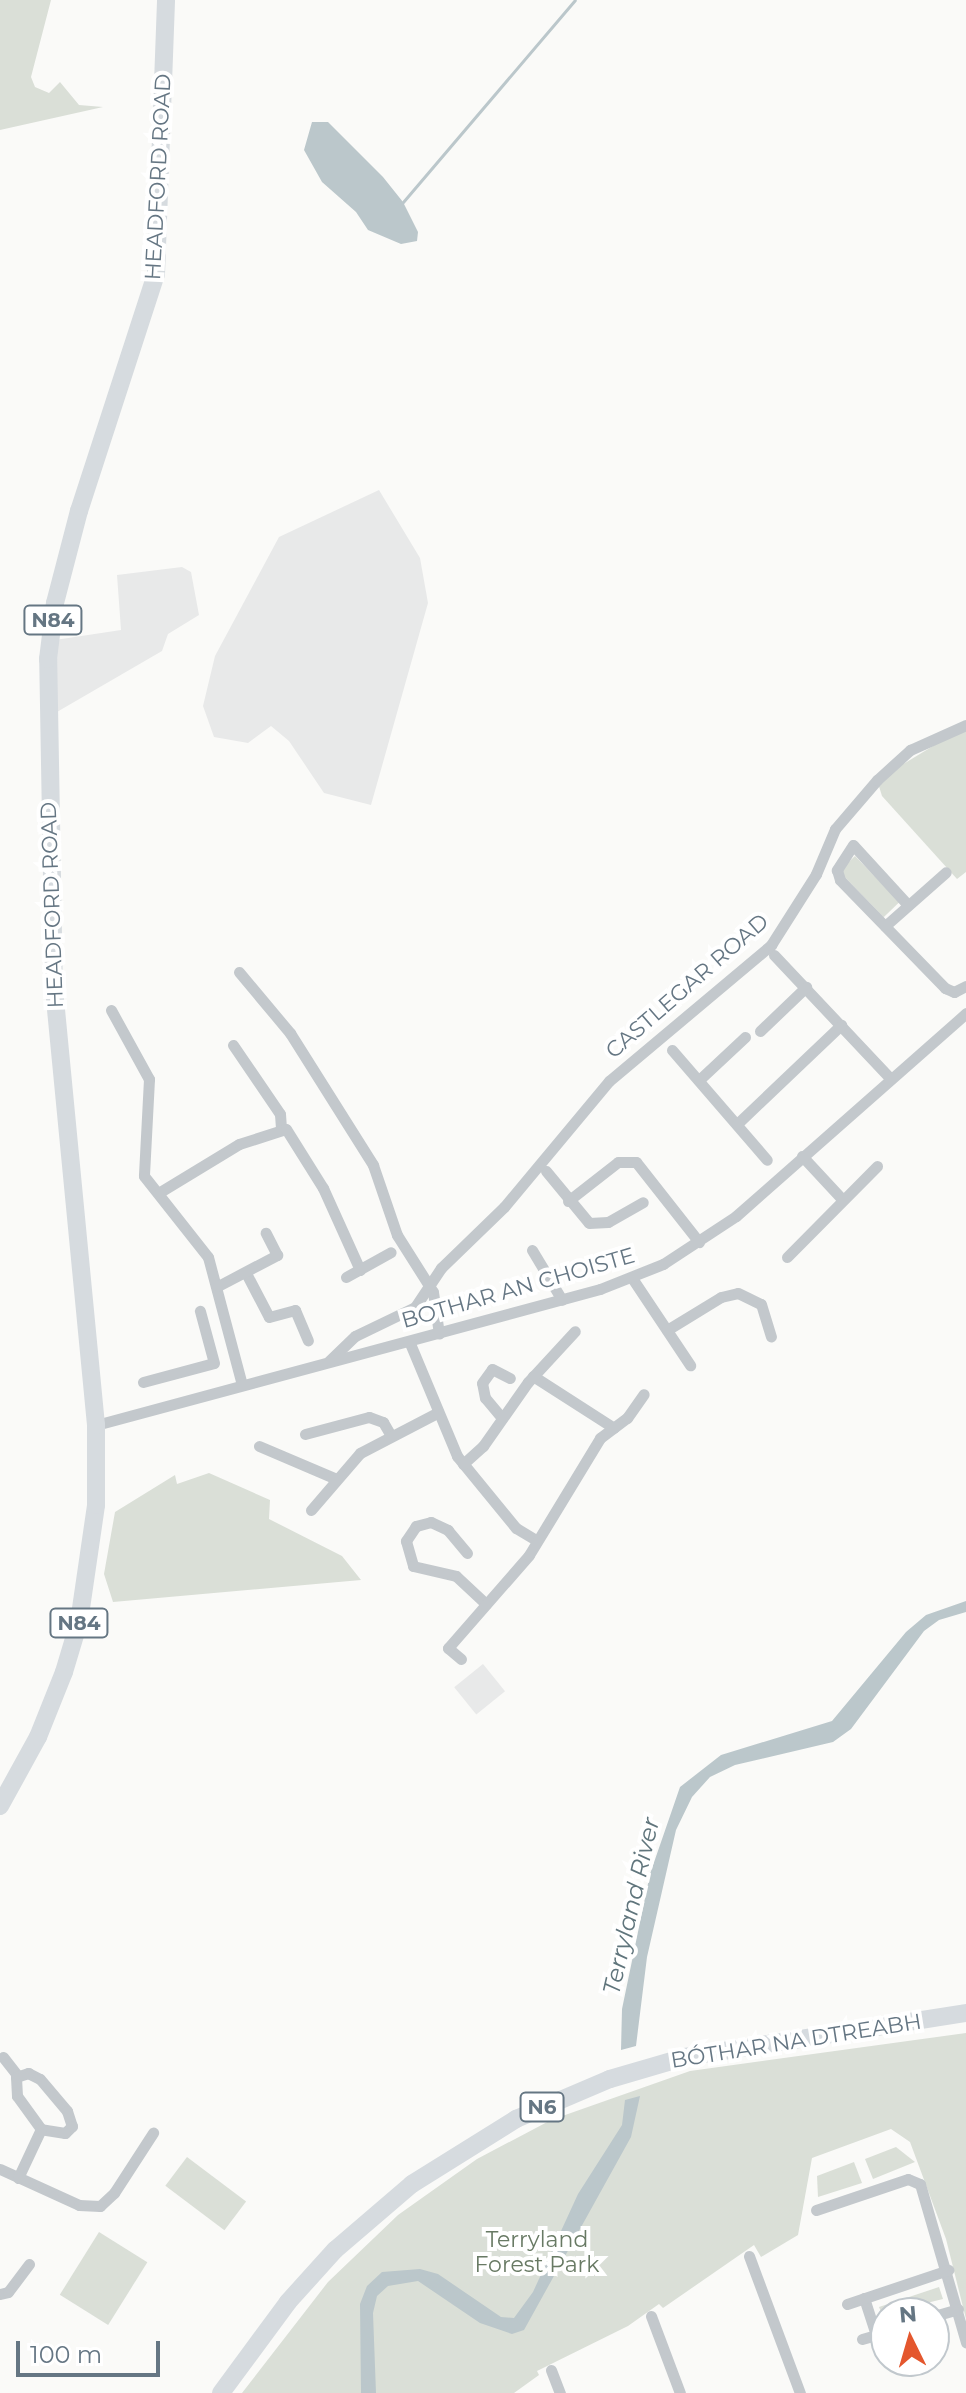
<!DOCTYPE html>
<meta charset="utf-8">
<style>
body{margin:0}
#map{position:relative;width:966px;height:2393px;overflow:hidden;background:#fafaf8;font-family:Montserrat,sans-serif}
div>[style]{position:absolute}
.built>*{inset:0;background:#e8e9e9;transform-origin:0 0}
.green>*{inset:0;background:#dadfd7;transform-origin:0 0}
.water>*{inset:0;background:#bbc7cb}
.stream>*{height:3px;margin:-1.5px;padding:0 1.5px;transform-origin:1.5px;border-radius:1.5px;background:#bbc7cb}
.minor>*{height:11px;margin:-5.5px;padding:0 5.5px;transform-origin:5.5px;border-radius:5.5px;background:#c3c8cc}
.primary>*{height:18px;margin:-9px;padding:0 9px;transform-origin:9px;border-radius:9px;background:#d6dbdf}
.trunk>*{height:18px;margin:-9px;padding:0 9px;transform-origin:9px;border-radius:9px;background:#d6dbdf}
span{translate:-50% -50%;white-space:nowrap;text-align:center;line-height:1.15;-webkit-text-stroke:8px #fff;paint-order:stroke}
.shield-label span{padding:2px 6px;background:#fff;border:2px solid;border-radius:6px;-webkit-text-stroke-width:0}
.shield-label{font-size:20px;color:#657683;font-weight:700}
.street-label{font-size:22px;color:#657683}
.park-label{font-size:22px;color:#687a64}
.water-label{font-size:24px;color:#60757c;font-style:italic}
.north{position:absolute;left:870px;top:2297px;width:80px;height:80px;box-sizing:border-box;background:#fff;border:2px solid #c1c8cd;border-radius:50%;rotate:355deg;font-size:22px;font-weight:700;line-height:32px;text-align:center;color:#657683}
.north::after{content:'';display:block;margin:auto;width:28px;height:36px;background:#e4572e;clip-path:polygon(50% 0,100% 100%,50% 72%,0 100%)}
.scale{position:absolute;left:16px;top:2341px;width:144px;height:36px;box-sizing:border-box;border:4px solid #657683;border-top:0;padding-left:10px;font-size:24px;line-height:28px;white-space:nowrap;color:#657683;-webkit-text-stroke:6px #fff;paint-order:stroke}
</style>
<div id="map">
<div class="built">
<div style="clip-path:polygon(379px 490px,420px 558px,428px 603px,371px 805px,324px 793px,289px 741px,271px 726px,248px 743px,214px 737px,203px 706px,215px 656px,279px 537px)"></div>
<div style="clip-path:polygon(182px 567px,191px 572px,199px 615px,168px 634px,162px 651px,50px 716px,55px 640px,121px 630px,117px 575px)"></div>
<div style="left:483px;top:1664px;width:35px;height:37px;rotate:51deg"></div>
</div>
<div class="green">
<div style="clip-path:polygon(0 0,51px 0,31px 77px,35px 87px,49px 93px,60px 82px,79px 105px,103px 107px,0 130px)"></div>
<div style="clip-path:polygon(966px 726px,966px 872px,957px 879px,882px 796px,877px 780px)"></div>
<div style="left:855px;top:856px;width:64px;height:22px;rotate:46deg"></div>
<div style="clip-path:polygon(209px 1473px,270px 1500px,269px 1519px,342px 1556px,361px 1580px,113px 1602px,104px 1574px,115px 1512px,175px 1475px,177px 1484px)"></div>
<div style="clip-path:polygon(966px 2033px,966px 2319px,946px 2239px,910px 2142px,891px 2129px,812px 2158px,798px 2235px,761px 2257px,754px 2245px,663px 2308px,659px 2304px,628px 2326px,537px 2371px,539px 2375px,514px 2393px,242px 2393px,328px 2282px,398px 2215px,477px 2159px,551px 2120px,690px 2071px)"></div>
<div style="clip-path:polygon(896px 2147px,915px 2162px,873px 2179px,865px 2159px)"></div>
<div style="left:187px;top:2157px;width:74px;height:36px;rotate:37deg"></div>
<div style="clip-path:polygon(854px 2162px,862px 2183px,818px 2197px,817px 2176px)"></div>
<div style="left:99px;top:2232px;width:57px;height:74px;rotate:32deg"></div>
<div style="clip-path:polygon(939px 2287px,943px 2299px,886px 2313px,884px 2319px,879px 2307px)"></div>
</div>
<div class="water">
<div style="clip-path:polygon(312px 122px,328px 122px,383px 177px,403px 202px,418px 232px,417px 241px,401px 244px,368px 230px,356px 212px,322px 182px,304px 150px)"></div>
<div style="clip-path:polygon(966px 1601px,966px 1612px,939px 1620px,924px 1631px,851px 1729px,833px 1742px,735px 1765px,710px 1777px,692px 1797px,676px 1830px,647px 1957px,636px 2046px,621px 2050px,622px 2009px,650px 1874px,680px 1787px,721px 1755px,832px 1721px,906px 1632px,926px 1615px)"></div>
<div style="clip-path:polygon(640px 2096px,631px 2137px,524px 2330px,512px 2334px,480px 2323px,418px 2281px,388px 2286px,377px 2296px,373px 2313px,376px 2393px,361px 2393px,360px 2304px,367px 2286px,382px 2272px,420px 2269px,438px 2274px,501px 2317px,514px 2318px,533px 2292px,578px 2194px,622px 2125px,625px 2100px)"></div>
</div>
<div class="stream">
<div style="left:403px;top:202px;width:265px;rotate:-49.6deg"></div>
</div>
<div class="minor">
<div style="left:908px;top:905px;width:81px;rotate:-132.5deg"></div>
<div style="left:853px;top:845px;width:30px;rotate:123deg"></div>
<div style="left:837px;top:870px;width:10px;rotate:73deg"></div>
<div style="left:840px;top:880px;width:151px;rotate:45.8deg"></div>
<div style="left:945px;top:988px;width:10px;rotate:24deg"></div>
<div style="left:954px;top:992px;width:13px;rotate:-27deg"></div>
<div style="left:885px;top:926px;width:81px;rotate:-41.5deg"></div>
<div style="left:774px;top:955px;width:169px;rotate:46.7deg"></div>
<div style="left:239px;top:972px;width:80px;rotate:50.1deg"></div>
<div style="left:290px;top:1033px;width:156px;rotate:57.8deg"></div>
<div style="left:373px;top:1165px;width:74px;rotate:71.1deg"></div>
<div style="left:397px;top:1235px;width:67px;rotate:57.7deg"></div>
<div style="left:433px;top:1292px;width:42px;rotate:81.9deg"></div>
<div style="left:111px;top:1010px;width:79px;rotate:61.2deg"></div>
<div style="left:149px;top:1079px;width:97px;rotate:93deg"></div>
<div style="left:144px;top:1176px;width:103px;rotate:51.7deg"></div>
<div style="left:208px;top:1257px;width:132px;rotate:75.1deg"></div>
<div style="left:760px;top:1031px;width:64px;rotate:-43.7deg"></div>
<div style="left:233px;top:1045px;width:83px;rotate:55.7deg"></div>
<div style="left:280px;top:1114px;width:14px;rotate:86deg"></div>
<div style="left:672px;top:1050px;width:145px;rotate:49.2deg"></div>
<div style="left:699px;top:1080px;width:63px;rotate:-43.1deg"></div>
<div style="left:737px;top:1124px;width:144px;rotate:-43.6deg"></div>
<div style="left:802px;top:1156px;width:59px;rotate:47.1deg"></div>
<div style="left:546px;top:1171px;width:67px;rotate:50.4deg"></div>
<div style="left:589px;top:1223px;width:19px;rotate:-3deg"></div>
<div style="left:608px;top:1222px;width:40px;rotate:-29.7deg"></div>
<div style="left:160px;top:1192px;width:92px;rotate:-31.3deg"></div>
<div style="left:239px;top:1144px;width:49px;rotate:-17.7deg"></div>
<div style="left:286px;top:1129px;width:70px;rotate:57.9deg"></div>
<div style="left:323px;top:1188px;width:90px;rotate:65.7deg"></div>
<div style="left:568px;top:1201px;width:63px;rotate:-38deg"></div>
<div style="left:618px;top:1162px;width:18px"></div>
<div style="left:636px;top:1162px;width:102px;rotate:51.8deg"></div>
<div style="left:532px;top:1250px;width:58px;rotate:59deg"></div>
<div style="left:787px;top:1257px;width:128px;rotate:-45.3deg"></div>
<div style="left:247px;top:1275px;width:47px;rotate:62.4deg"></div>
<div style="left:269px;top:1317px;width:27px;rotate:-15deg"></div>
<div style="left:295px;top:1310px;width:33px;rotate:67deg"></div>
<div style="left:346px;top:1277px;width:51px;rotate:-29.1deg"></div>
<div style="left:632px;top:1278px;width:105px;rotate:56.3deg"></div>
<div style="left:218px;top:1286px;width:67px;rotate:-27.7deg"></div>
<div style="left:277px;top:1255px;width:25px;rotate:-117deg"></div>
<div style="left:667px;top:1330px;width:63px;rotate:-31.4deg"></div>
<div style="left:721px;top:1297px;width:17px;rotate:-13deg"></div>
<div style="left:738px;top:1293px;width:25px;rotate:26deg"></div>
<div style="left:761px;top:1304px;width:34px;rotate:73deg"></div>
<div style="left:409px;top:1341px;width:125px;rotate:67.3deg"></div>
<div style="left:457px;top:1456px;width:93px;rotate:50.7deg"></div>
<div style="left:516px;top:1528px;width:23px;rotate:31deg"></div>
<div style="left:329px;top:1361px;width:36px;rotate:-44deg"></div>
<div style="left:355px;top:1336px;width:67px;rotate:-25.8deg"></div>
<div style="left:415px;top:1307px;width:47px;rotate:-56.3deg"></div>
<div style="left:441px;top:1268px;width:88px;rotate:-44.1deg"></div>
<div style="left:504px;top:1207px;width:164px;rotate:-50.2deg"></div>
<div style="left:609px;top:1081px;width:212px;rotate:-40deg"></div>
<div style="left:771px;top:945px;width:84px;rotate:-57.6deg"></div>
<div style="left:816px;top:874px;width:49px;rotate:-67.1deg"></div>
<div style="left:835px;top:829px;width:65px;rotate:-49.4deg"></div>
<div style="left:877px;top:780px;width:45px;rotate:-42.3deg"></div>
<div style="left:910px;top:750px;width:61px;rotate:-24.1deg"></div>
<div style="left:533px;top:1376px;width:96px;rotate:32.7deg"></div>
<div style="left:143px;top:1382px;width:73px;rotate:-15deg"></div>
<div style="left:214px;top:1363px;width:54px;rotate:-105.1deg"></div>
<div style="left:502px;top:1418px;width:26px;rotate:-130deg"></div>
<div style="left:485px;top:1398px;width:15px;rotate:-101deg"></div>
<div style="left:482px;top:1383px;width:17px;rotate:-54deg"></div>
<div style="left:492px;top:1369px;width:20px;rotate:27deg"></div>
<div style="left:96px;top:1425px;width:522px;rotate:-15.1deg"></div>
<div style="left:600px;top:1289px;width:68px;rotate:-21.6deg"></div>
<div style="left:663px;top:1264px;width:87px;rotate:-33.3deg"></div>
<div style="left:736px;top:1216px;width:307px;rotate:-41.4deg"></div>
<div style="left:305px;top:1434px;width:66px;rotate:-14.9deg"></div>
<div style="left:369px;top:1417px;width:15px;rotate:20deg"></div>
<div style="left:383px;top:1422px;width:16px;rotate:60deg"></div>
<div style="left:259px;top:1446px;width:82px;rotate:23.1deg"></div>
<div style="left:463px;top:1464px;width:27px;rotate:-42deg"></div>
<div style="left:483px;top:1446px;width:78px;rotate:-54.9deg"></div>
<div style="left:528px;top:1382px;width:69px;rotate:-47.3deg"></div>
<div style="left:311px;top:1510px;width:75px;rotate:-49.3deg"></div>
<div style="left:360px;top:1453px;width:85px;rotate:-27.5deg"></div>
<div style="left:467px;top:1553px;width:30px;rotate:-130deg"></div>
<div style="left:448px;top:1530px;width:19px;rotate:-155deg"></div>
<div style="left:431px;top:1522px;width:16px;rotate:165deg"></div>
<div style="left:416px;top:1526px;width:18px;rotate:124deg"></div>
<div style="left:406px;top:1541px;width:26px;rotate:74deg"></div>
<div style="left:413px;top:1566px;width:44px;rotate:13.1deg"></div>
<div style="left:456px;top:1576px;width:41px;rotate:43deg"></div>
<div style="left:461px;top:1659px;width:17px;rotate:-140deg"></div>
<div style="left:448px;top:1648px;width:123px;rotate:-48.9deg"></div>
<div style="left:529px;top:1555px;width:137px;rotate:-58.7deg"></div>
<div style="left:600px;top:1438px;width:34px;rotate:-37deg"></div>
<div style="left:627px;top:1418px;width:29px;rotate:-55deg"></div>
<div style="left:3px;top:2057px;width:24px;rotate:52deg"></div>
<div style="left:28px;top:2073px;width:13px;rotate:27deg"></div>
<div style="left:40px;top:2079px;width:42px;rotate:49.8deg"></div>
<div style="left:67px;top:2111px;width:16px;rotate:72deg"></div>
<div style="left:72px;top:2126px;width:10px;rotate:135deg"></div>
<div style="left:65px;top:2133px;width:24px;rotate:-171deg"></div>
<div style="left:41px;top:2129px;width:41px;rotate:-126deg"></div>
<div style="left:17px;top:2096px;width:19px;rotate:-93deg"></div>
<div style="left:16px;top:2077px;width:13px;rotate:-18deg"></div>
<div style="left:0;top:2169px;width:87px;rotate:24.5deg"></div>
<div style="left:79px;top:2205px;width:21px;rotate:3deg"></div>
<div style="left:100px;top:2206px;width:19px;rotate:-43deg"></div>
<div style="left:114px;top:2193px;width:72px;rotate:-57deg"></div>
<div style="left:18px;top:2178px;width:54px;rotate:-64.9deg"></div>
<div style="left:816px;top:2210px;width:97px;rotate:-18.6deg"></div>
<div style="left:908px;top:2179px;width:13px;rotate:23deg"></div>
<div style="left:920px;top:2184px;width:165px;rotate:73.8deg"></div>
<div style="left:749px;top:2256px;width:146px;rotate:69.6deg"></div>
<div style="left:0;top:2294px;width:8px;rotate:-14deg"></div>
<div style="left:8px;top:2292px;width:35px;rotate:-53deg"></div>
<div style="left:864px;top:2298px;width:39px;rotate:72deg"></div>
<div style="left:847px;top:2304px;width:107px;rotate:-18.6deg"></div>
<div style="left:651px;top:2316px;width:82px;rotate:69.4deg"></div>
<div style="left:934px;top:2316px;width:25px;rotate:-16deg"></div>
<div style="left:862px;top:2339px;width:25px;rotate:-16deg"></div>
<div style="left:551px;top:2370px;width:25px;rotate:69deg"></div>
</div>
<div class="primary">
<div style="left:0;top:1806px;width:79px;rotate:-61.2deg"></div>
<div style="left:38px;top:1737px;width:70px;rotate:-68.2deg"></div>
<div style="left:64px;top:1672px;width:52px;rotate:-73.3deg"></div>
<div style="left:79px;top:1622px;width:118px;rotate:-81.7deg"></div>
<div style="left:96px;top:1505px;width:80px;rotate:-90deg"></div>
<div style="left:96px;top:1425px;width:435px;rotate:-95.5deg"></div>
<div style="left:54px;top:992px;width:333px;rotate:-91deg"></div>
<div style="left:48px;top:659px;width:56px;rotate:-82.9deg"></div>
<div style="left:55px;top:603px;width:95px;rotate:-75.4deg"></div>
<div style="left:79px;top:511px;width:249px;rotate:-72deg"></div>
<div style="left:156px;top:274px;width:274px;rotate:-87.9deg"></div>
</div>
<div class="trunk">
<div style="left:221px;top:2393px;width:113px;rotate:-53.6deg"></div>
<div style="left:288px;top:2302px;width:70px;rotate:-47.9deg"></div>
<div style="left:335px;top:2250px;width:101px;rotate:-40.6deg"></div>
<div style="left:412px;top:2184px;width:123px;rotate:-32deg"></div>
<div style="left:516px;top:2119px;width:102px;rotate:-23.1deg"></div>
<div style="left:610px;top:2079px;width:78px;rotate:-16.3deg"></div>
<div style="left:685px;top:2057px;width:284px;rotate:-8.9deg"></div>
</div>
<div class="shield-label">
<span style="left:53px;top:620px">N84</span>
<span style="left:79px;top:1623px">N84</span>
<span style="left:542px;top:2107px">N6</span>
</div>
<div class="street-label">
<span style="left:158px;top:177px;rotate:-87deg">HEADFORD ROAD</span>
<span style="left:52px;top:905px;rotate:-92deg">HEADFORD ROAD</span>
<span style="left:687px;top:986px;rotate:-41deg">CASTLEGAR ROAD</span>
<span style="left:518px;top:1288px;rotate:-16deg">BOTHAR AN CHOISTE</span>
<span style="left:796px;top:2041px;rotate:-9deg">BÓTHAR NA DTREABH</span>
</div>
<div class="park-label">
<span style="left:537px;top:2252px">Terryland<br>Forest Park</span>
</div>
<div class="water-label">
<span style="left:631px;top:1906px;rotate:-77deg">Terryland River</span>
</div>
<div class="north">N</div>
<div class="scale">100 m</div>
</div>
